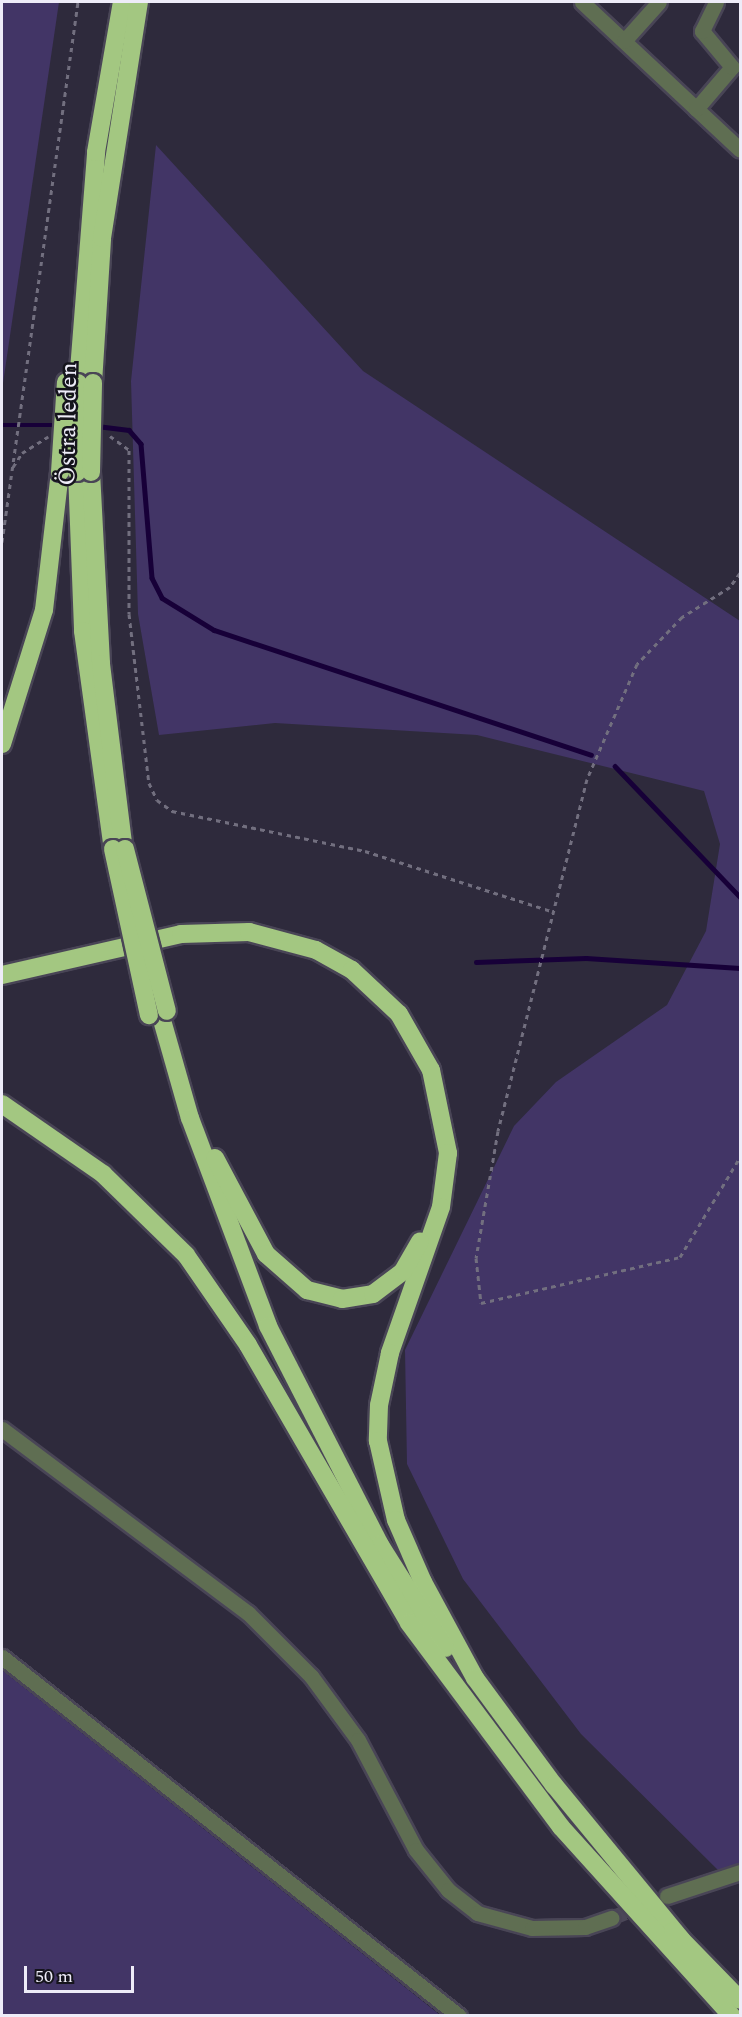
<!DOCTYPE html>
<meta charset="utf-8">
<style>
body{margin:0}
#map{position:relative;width:742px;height:2017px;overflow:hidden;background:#2e2a3c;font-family:Spectral,serif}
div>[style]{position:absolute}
.green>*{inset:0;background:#423566}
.stream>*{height:4.5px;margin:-2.25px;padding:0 2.25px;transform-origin:2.25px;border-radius:2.25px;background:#170038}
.minor-tunnel>*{height:15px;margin-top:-7.5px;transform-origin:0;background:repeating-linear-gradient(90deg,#4b4758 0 15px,transparent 0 23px)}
.path>*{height:3px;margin-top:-1.5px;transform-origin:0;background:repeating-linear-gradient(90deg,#726f7f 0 4.5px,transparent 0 9px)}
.roads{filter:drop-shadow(2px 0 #494556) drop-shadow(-2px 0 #494556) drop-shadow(0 2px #494556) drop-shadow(0 -2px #494556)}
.minor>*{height:15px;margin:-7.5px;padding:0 7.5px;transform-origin:7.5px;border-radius:7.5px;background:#5f6e52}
.highway>*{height:18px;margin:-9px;padding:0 9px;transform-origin:9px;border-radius:9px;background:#a3c781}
.bridges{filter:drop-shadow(2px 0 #494556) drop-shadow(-2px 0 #494556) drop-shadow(0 2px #494556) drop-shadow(0 -2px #494556)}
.highway-bridge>*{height:18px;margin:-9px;padding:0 9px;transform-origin:9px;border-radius:9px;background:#a3c781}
span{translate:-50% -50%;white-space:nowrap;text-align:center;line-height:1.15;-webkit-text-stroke:5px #15141c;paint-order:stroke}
.street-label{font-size:24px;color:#eeecf8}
.frame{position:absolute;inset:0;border:3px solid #eeecf8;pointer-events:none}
.scale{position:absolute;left:24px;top:1966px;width:110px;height:27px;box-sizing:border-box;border:3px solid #eeecf8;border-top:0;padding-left:8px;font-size:18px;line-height:21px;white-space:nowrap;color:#eeecf8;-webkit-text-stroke:4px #15141c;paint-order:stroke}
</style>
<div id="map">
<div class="green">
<div style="clip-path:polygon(2px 2px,59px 2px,2px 390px)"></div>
<div style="clip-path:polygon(156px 145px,363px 371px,740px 621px,740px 1865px,726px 1878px,581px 1734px,463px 1579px,407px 1464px,405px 1350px,514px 1126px,556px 1082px,667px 1005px,706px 931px,720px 844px,704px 791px,477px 735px,275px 723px,159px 735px,138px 614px,131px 381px)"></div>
<div style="clip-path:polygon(2px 1670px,415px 1995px,440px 2015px,2px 2015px)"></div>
</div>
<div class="stream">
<div style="left:2px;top:425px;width:57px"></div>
<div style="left:97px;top:426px;width:32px;rotate:7deg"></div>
<div style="left:129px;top:430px;width:18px;rotate:49deg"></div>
<div style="left:141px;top:444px;width:134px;rotate:85.3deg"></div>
<div style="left:152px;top:578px;width:22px;rotate:63deg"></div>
<div style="left:162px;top:598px;width:61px;rotate:31.6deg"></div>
<div style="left:214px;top:630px;width:397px;rotate:18.3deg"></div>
<div style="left:615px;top:766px;width:181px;rotate:46.3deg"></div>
<div style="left:476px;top:962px;width:110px;rotate:-2.1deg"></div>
<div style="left:586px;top:958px;width:154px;rotate:3.7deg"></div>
</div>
<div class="minor-tunnel">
<div style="left:611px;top:1918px;width:35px;rotate:-22deg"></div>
</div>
<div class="path">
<div style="left:110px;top:436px;width:24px;rotate:36deg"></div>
<div style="left:129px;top:450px;width:164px;rotate:90deg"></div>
<div style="left:129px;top:614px;width:170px;rotate:83.3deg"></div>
<div style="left:149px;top:783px;width:19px;rotate:65deg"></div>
<div style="left:157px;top:800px;width:19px;rotate:36deg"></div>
<div style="left:172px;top:811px;width:197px;rotate:11.7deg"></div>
<div style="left:365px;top:851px;width:195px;rotate:17.9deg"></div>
<div style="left:13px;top:467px;width:17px;rotate:-57deg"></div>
<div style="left:22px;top:453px;width:31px;rotate:-32deg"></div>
<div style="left:2px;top:542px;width:545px;rotate:-81.99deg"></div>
<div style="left:740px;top:573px;width:17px;rotate:126deg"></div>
<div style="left:730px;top:587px;width:57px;rotate:148deg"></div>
<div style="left:682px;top:617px;width:65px;rotate:133.8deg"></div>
<div style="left:637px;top:664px;width:125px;rotate:113.5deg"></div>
<div style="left:587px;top:779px;width:363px;rotate:104.2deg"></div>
<div style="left:498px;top:1131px;width:129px;rotate:99.8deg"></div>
<div style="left:476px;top:1258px;width:45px;rotate:83.7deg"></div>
<div style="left:481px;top:1303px;width:204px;rotate:-13deg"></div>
<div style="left:680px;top:1257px;width:117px;rotate:-59deg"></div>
</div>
<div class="roads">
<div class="minor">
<div style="left:582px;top:2px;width:216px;rotate:43.1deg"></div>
<div style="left:624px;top:41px;width:52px;rotate:-48.1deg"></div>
<div style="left:696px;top:109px;width:55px;rotate:-49.4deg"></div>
<div style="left:732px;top:67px;width:47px;rotate:-129.8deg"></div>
<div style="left:702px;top:31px;width:32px;rotate:-64deg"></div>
<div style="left:2px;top:1429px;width:307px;rotate:36.8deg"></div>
<div style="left:248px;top:1613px;width:89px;rotate:45deg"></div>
<div style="left:311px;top:1676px;width:79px;rotate:53.7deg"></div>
<div style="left:358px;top:1740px;width:124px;rotate:62.2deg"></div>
<div style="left:416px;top:1850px;width:51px;rotate:51.3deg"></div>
<div style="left:448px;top:1890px;width:37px;rotate:38deg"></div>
<div style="left:477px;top:1913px;width:57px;rotate:15.3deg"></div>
<div style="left:532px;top:1928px;width:53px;rotate:-1.1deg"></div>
<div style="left:585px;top:1927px;width:28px;rotate:-19deg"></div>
<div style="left:2px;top:1657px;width:581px;rotate:38.15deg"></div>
<div style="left:667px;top:1896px;width:77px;rotate:-18.2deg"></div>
</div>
<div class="highway">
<div style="left:78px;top:383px;width:232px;rotate:-85.5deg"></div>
<div style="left:96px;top:152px;width:152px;rotate:-80.2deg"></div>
<div style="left:93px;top:383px;width:145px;rotate:-86.4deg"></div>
<div style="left:102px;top:238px;width:239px;rotate:-81.1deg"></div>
<div style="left:77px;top:472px;width:159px;rotate:87.8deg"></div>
<div style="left:83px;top:631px;width:220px;rotate:82.2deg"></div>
<div style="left:91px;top:472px;width:192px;rotate:87deg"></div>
<div style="left:101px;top:664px;width:179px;rotate:83deg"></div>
<div style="left:2px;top:744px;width:140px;rotate:-72.6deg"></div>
<div style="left:44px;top:610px;width:139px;rotate:-83.4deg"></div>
<div style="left:2px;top:975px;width:184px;rotate:-12.9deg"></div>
<div style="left:181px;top:934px;width:68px;rotate:-1.7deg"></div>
<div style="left:249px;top:932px;width:69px;rotate:15deg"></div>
<div style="left:316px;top:950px;width:41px;rotate:29.1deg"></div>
<div style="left:352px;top:970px;width:64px;rotate:43.1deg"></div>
<div style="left:399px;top:1014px;width:64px;rotate:60.3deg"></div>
<div style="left:431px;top:1070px;width:85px;rotate:78.4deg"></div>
<div style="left:448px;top:1153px;width:54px;rotate:97.4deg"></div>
<div style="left:441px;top:1207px;width:155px;rotate:109.3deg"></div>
<div style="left:390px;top:1353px;width:53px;rotate:101.9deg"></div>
<div style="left:379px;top:1405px;width:36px;rotate:92deg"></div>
<div style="left:378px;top:1441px;width:81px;rotate:77.2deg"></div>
<div style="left:396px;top:1520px;width:68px;rotate:66.5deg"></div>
<div style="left:423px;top:1582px;width:109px;rotate:61.6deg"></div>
<div style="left:475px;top:1678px;width:133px;rotate:53.6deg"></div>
<div style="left:554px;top:1785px;width:200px;rotate:50.5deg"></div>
<div style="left:160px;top:1013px;width:109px;rotate:74.1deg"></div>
<div style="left:190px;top:1118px;width:222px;rotate:69.4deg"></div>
<div style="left:268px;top:1326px;width:246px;rotate:62.9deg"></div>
<div style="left:380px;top:1545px;width:122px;rotate:57.7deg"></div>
<div style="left:2px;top:1104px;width:123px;rotate:34.7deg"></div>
<div style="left:103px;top:1174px;width:116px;rotate:44.3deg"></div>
<div style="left:186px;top:1255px;width:109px;rotate:55.4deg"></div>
<div style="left:248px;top:1345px;width:321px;rotate:59.9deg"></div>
<div style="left:409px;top:1623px;width:254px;rotate:53.3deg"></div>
<div style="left:561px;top:1827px;width:255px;rotate:47.9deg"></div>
<div style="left:215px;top:1158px;width:109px;rotate:62deg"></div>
<div style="left:266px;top:1254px;width:55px;rotate:41.3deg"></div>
<div style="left:307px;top:1290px;width:36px;rotate:14deg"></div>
<div style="left:342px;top:1299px;width:31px;rotate:-9deg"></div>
<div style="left:373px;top:1294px;width:38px;rotate:-37deg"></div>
<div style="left:403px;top:1271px;width:34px;rotate:-60deg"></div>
<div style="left:673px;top:1931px;width:96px;rotate:45.8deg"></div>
</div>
</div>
<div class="bridges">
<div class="highway-bridge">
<div style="left:60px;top:472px;width:90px;rotate:-86.2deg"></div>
<div style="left:77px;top:472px;width:89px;rotate:-89.4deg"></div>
<div style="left:91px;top:472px;width:89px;rotate:-88.7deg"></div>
<div style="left:113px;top:849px;width:170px;rotate:77.8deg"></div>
<div style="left:125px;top:849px;width:167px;rotate:75.5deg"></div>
</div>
</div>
<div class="street-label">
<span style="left:69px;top:424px;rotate:-89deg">Östra leden</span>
</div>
<div class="frame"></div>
<div class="scale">50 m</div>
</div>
